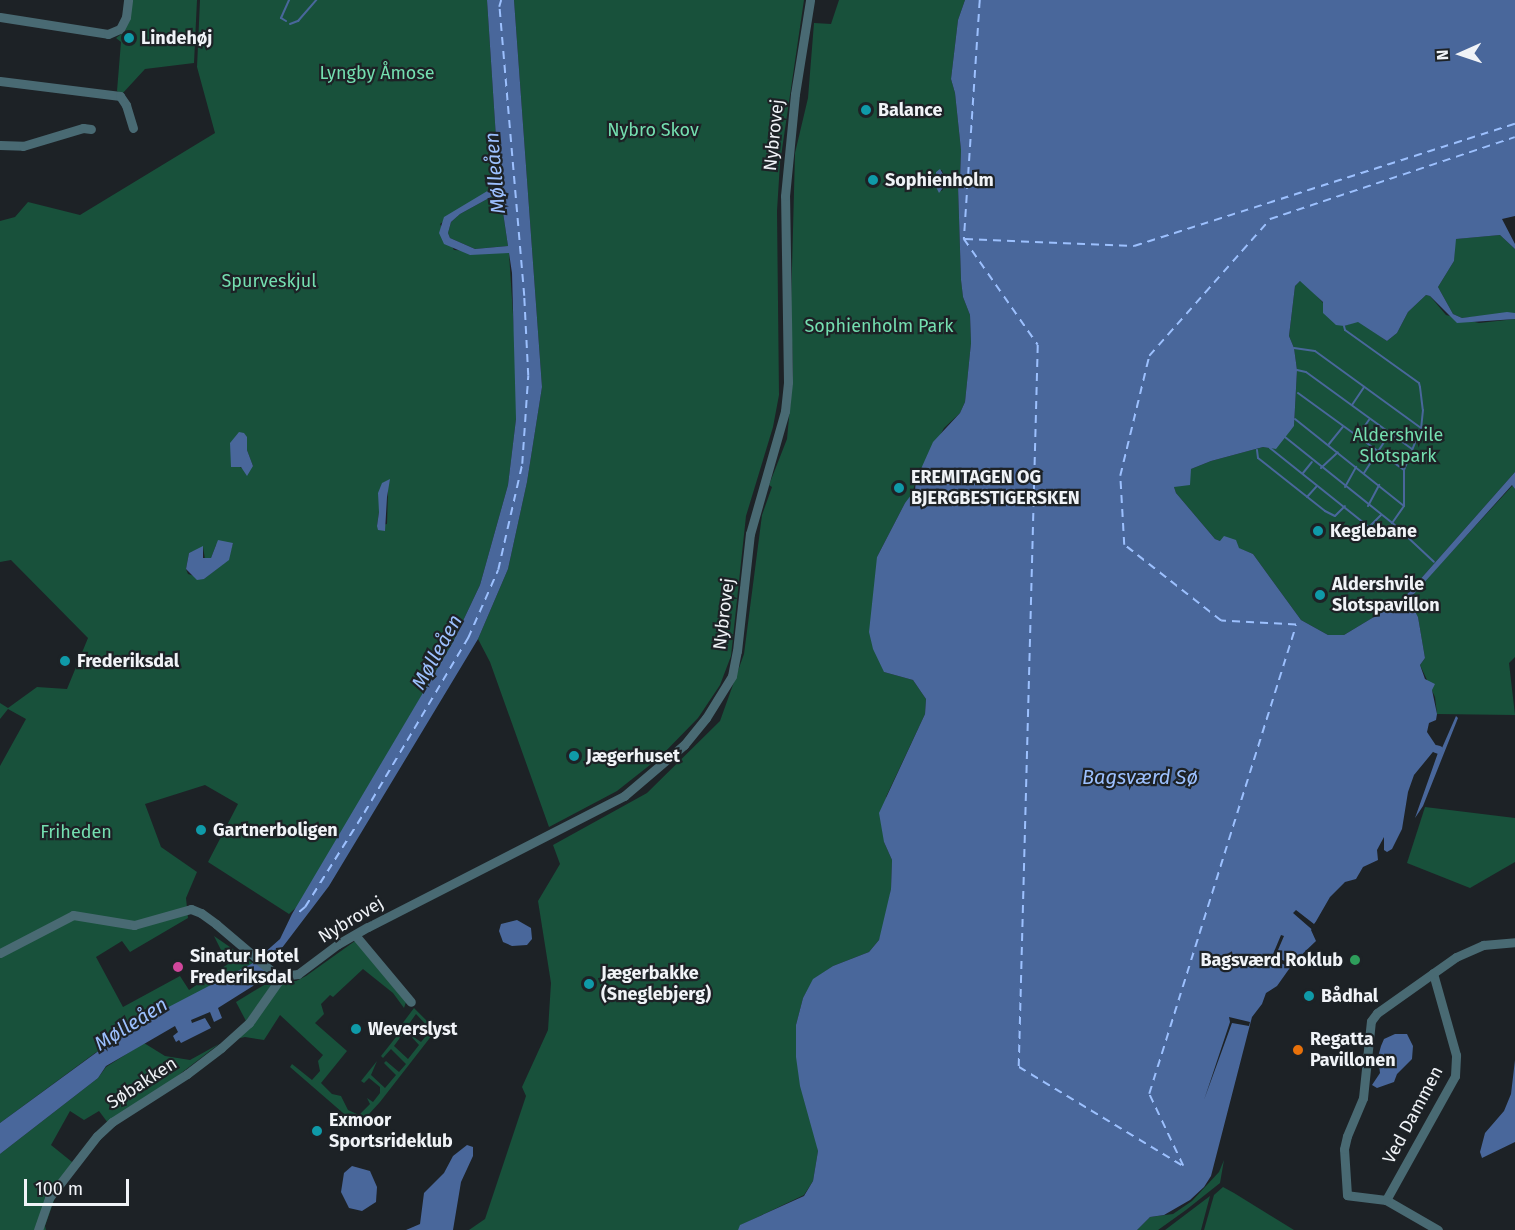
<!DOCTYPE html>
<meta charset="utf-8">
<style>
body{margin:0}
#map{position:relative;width:1515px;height:1230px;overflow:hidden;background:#1d2226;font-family:"Fira Sans",sans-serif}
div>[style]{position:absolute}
.green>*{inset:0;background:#18513b}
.water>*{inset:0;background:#49679b}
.pier>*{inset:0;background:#1d2226}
.stream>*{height:2px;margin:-1px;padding:0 1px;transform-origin:1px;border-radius:1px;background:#49679b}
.canal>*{height:8px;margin:-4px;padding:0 4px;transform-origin:4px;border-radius:4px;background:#49679b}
.ferry>*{height:1.5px;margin-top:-0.75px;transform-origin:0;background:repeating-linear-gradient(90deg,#9cc0fe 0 8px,transparent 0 14px)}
.minor>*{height:9px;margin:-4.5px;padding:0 4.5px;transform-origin:4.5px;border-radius:4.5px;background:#496a73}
.dots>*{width:16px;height:16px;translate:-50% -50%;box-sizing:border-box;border:3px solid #1d2226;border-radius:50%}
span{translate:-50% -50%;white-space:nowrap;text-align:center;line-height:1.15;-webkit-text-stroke:4.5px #1d2226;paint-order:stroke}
.poi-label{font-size:18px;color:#f0f3f7;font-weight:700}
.left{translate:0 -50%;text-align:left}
.right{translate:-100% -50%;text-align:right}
.park-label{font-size:18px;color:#74dfb0}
.street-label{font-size:18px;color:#f0f3f7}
.water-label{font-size:20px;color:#9cc0fe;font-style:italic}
.north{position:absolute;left:1431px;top:24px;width:60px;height:60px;-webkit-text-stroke:4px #1d2226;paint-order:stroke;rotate:267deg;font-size:16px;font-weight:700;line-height:24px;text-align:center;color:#f0f3f7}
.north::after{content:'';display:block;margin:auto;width:21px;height:27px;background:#f0f3f7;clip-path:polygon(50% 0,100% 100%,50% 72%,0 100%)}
.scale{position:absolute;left:24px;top:1179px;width:105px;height:27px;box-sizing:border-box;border:3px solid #f0f3f7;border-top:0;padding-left:8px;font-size:18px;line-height:21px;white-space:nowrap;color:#f0f3f7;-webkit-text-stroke:4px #1d2226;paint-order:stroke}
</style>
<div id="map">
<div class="green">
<div style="clip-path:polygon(131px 0,197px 0,194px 63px,145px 69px,122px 94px,117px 91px,121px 42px,116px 38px,124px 32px)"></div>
<div style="clip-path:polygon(evenodd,200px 0,487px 0,499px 184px,440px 224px,454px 250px,509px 253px,516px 361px,516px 419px,508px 485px,480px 585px,453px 642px,300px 904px,289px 914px,208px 862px,238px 804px,205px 785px,145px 804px,161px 847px,197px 872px,186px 898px,188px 918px,130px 952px,122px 941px,96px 957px,123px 1007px,180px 976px,189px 990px,228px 964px,214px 936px,253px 963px,95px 1053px,0 1123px,0 766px,26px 719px,8px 709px,0 719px,0 703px,8px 708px,37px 687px,67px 689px,88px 638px,11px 560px,0 562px,0 221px,15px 217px,28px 202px,80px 215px,215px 133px,197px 67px,200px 0,247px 437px,247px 450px,253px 466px,243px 469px,240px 467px,247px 437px,200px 0,388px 490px,387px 524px,377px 526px,379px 512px,388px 490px,200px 0,233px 543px,228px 560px,204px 579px,188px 574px,186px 569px,189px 553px,203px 547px,205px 559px,211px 558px,216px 545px,233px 543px)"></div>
<div style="clip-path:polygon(514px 0,804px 0,780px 163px,777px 211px,779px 395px,773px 427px,746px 516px,731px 656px,720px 685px,698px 718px,660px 757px,617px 791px,549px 827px,490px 662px,478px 639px,508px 569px,527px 482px,542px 387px)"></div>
<div style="clip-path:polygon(839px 0,965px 0,958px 20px,951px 79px,955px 93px,961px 150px,960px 179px,945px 179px,942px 170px,936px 172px,935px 185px,942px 191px,945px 185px,958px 186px,961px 280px,963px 297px,970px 315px,971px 343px,965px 402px,960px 413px,944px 428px,916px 480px,911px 498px,905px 503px,877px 557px,884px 672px,913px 680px,926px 699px,925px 714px,886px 797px,884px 842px,892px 860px,891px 889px,886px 921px,879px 940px,869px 952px,833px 966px,814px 979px,803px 998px,796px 1025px,818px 1151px,813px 1181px,804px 1195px,741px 1225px,738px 1230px,469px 1230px,485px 1219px,526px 1096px,522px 1087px,548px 1030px,551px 983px,538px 901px,560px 864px,553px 845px,647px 793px,720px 721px,744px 654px,762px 515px,772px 487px,769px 485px,787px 439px,793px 374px,791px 307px,795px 153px,808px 98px,814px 23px,831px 24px)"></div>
<div style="clip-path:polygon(500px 192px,508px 246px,475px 249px,450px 238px,448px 233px,451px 222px,460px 214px)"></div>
<div style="clip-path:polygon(1500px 235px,1515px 249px,1515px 313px,1462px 318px,1453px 314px,1438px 287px,1454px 261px,1455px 239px)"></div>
<div style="clip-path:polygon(1300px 281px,1305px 283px,1344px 326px,1358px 321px,1387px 341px,1397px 333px,1408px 312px,1426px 295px,1430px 296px,1446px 315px,1479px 323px,1515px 319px,1515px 472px,1402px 600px,1344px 635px,1328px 635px,1301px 620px,1253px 554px,1215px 539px,1176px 493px,1174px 487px,1191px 469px,1211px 461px,1263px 447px,1270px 448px,1294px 426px,1297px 370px,1294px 348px,1289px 336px,1295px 286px)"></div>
<div style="clip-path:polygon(1513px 485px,1515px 489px,1515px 657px,1509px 663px,1515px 715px,1437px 714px,1435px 697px,1420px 665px,1425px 658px,1418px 617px,1410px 604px,1413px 594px)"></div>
<div style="clip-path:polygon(1425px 807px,1515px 818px,1515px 862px,1470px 888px,1407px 863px)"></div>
<div style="clip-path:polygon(355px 941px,406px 1002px,404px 1008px,393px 993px,363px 969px,333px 997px,330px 995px,321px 1004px,324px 1014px,315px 1023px,347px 1051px,321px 1083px,332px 1094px,341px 1096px,348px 1110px,359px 1115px,370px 1104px,367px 1098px,373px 1102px,380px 1093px,380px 1087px,369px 1078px,364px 1083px,361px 1081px,377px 1061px,371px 1075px,385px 1088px,396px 1075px,384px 1063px,386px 1061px,399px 1072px,406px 1064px,391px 1049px,383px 1058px,381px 1056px,400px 1032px,402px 1035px,394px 1046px,408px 1059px,419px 1045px,408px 1033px,421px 1042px,431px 1030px,416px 1014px,406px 1028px,402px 1024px,414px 1008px,436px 1030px,380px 1102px,358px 1126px,290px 1067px,292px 1064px,312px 1080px,320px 1071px,318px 1061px,323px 1055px,280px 1015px,264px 1040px,245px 1037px,231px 1040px,253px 1022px,284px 981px,296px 981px,306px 976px)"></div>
<div style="clip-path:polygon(264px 985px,272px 985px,246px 1021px,236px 1002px)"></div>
<div style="clip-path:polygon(144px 1043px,165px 1056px,190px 1060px,219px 1044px,111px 1127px,99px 1111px,84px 1120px,70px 1111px,51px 1145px,77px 1166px,57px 1192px,45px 1226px,46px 1230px,0 1230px,0 1154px,98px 1078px,106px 1067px)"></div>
<div style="clip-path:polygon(1224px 1160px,1220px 1183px,1186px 1210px,1158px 1230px,1137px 1230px,1150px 1217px,1173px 1214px,1192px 1201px,1219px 1172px)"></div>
<div style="clip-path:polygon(1223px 1187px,1234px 1193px,1294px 1230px,1204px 1230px,1214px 1195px)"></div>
<div style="clip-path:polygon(1210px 1196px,1201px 1230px,1165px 1230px,1169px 1227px)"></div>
</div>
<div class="water">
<div style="clip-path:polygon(evenodd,487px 0,514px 0,542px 387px,527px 482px,508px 569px,478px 639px,329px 886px,253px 986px,218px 1008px,222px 1018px,214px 1022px,210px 1012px,191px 1020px,192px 1023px,205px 1018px,211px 1028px,181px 1043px,179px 1040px,176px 1042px,173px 1036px,178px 1032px,175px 1026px,106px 1066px,98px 1078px,0 1154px,0 1123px,134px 1025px,253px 963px,280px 939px,292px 914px,453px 642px,480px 585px,508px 485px,516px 419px,512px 273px,509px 253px,470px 255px,444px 244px,439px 233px,444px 217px,499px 184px,487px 0,500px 192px,508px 246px,475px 249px,450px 238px,448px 233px,451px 222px,460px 214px,500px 192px)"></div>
<div style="clip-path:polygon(965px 0,1515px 0,1515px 216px,1502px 219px,1515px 244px,1515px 249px,1500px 235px,1456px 239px,1454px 261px,1438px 287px,1453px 314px,1462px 318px,1507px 312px,1515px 313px,1515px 319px,1457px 323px,1430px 296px,1426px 295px,1408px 312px,1397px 333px,1387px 341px,1358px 322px,1344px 326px,1336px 325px,1323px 313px,1323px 302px,1300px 281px,1295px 286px,1289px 336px,1294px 348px,1297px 370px,1294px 426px,1276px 449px,1263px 447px,1211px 461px,1191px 469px,1190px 485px,1174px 487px,1176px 493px,1215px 539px,1220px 541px,1224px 536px,1236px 540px,1239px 548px,1253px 554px,1301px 620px,1328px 635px,1344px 635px,1402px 600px,1515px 472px,1515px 489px,1512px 485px,1413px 595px,1411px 604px,1418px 617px,1425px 658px,1420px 665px,1425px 679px,1435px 684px,1432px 690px,1437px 714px,1436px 720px,1429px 723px,1427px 732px,1437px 747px,1414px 775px,1408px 792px,1402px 829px,1392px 849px,1387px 852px,1384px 850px,1384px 837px,1377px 850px,1378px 860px,1363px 867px,1356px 879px,1345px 882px,1330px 897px,1311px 930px,1316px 941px,1294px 962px,1277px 986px,1266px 993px,1262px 1004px,1252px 1017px,1211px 1176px,1204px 1187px,1190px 1200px,1164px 1215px,1150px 1217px,1137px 1230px,738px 1230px,740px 1225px,804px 1196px,813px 1181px,818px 1151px,800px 1086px,796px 1057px,796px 1025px,803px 998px,813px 979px,833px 966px,869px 952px,879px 940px,891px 889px,892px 860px,884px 842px,879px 813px,925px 714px,926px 699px,913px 680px,884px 672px,873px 649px,869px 632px,877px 557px,905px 503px,915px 490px,916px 480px,933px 442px,960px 413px,965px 402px,971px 343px,970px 315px,963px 297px,961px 280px,958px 186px,945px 185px,939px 193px,935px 185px,936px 172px,940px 169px,946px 179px,960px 179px,961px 150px,955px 93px,951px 79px,958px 20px)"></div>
<div style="clip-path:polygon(239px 432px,244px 433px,247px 437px,247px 450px,253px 466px,247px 476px,241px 467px,231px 467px,230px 443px)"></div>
<div style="clip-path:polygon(390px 479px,387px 497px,385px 531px,378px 530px,377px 526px,379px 512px,378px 493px,382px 483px)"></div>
<div style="clip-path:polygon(218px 540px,233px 543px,229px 560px,204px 579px,197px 580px,186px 569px,189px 553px,203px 546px,203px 558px,211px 558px)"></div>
<div style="clip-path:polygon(1456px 716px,1458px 718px,1423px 806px,1415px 818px,1440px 747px,1442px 748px)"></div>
<div style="clip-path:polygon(517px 920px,531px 928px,532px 939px,527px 945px,512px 946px,503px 942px,499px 931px,501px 924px)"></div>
<div style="clip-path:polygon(1395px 1034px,1407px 1034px,1413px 1046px,1412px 1059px,1397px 1074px,1394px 1082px,1377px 1088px,1372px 1085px,1380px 1073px,1378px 1057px,1381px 1046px,1384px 1039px)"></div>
<div style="clip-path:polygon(1515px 1060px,1515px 1142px,1482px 1158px,1480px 1152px,1485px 1133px,1504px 1111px,1511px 1094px)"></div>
<div style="clip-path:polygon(467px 1145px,473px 1147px,473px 1156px,461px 1182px,453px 1230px,406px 1230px,420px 1224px,424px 1193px,444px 1173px,453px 1156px)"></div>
<div style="clip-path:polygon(352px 1166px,370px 1171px,377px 1187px,376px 1202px,362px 1211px,349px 1208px,341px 1192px,344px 1173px)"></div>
</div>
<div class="pier">
<div style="clip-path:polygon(1296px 910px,1314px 924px,1316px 922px,1319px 923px,1315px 930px,1316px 933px,1293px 913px)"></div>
<div style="clip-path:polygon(1281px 935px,1284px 936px,1275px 957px,1292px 964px,1290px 967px,1271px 959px)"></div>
<div style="clip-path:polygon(1229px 1017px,1250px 1022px,1249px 1026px,1232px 1023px,1204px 1100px,1230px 1022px)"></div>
</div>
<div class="stream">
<div style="left:286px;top:21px;width:6px;rotate:-149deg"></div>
<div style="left:281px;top:18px;width:20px;rotate:-66deg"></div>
<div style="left:290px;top:24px;width:9px;rotate:-21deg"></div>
<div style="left:298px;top:21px;width:28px;rotate:-49deg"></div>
<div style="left:1344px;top:326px;width:4px;rotate:76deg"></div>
<div style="left:1345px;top:330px;width:91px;rotate:35.6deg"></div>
<div style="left:1419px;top:383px;width:4px;rotate:76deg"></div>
<div style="left:1420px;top:387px;width:23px;rotate:83deg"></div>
<div style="left:1423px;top:410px;width:18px;rotate:96deg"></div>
<div style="left:1421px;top:428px;width:45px;rotate:112deg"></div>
<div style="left:1404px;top:470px;width:36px;rotate:90deg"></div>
<div style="left:1404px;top:506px;width:21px;rotate:125deg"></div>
<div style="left:1294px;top:348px;width:21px;rotate:8deg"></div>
<div style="left:1315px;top:351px;width:131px;rotate:36deg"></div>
<div style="left:1297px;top:370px;width:9px;rotate:13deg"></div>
<div style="left:1306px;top:372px;width:131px;rotate:36deg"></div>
<div style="left:1298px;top:393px;width:131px;rotate:36deg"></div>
<div style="left:1352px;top:405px;width:22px;rotate:-56deg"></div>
<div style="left:1295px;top:419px;width:139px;rotate:38.6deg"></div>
<div style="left:1285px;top:437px;width:142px;rotate:38.7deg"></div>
<div style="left:1357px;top:437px;width:21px;rotate:-55deg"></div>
<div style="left:1329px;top:444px;width:22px;rotate:-51deg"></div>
<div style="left:1270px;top:448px;width:127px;rotate:38.6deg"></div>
<div style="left:1369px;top:527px;width:17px;rotate:-45deg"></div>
<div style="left:1257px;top:450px;width:8px;rotate:83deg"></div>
<div style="left:1258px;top:458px;width:85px;rotate:38.3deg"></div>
<div style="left:1325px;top:511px;width:11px;rotate:27deg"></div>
<div style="left:1335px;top:516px;width:14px;rotate:-45deg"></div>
<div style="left:1321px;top:468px;width:23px;rotate:-43deg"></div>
<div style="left:1303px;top:473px;width:14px;rotate:-51deg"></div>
<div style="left:1364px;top:473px;width:48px;rotate:-57deg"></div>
<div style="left:1345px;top:487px;width:23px;rotate:-61deg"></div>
<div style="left:1307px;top:497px;width:15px;rotate:-48deg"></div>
<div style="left:1368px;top:506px;width:24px;rotate:-62deg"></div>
<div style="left:1401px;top:531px;width:45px;rotate:43.2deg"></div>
</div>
<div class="canal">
<div style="left:1436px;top:749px;width:3px;rotate:18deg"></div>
</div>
<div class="ferry">
<div style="left:980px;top:0;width:240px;rotate:93.8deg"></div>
<div style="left:964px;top:239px;width:129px;rotate:55.1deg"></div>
<div style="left:1038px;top:345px;width:722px;rotate:91.51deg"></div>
<div style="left:1019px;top:1067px;width:192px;rotate:31.1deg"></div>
<div style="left:1183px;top:1166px;width:80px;rotate:-115.3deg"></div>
<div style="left:1149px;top:1094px;width:491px;rotate:-72.6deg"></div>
<div style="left:1296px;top:625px;width:75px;rotate:-176.9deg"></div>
<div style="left:1221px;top:621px;width:123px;rotate:-141.9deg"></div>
<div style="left:1124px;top:545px;width:69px;rotate:-93.3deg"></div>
<div style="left:1120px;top:476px;width:123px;rotate:-76.4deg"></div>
<div style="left:1149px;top:356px;width:183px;rotate:-48.5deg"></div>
<div style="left:1270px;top:219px;width:258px;rotate:-18.5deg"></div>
<div style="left:965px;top:239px;width:169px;rotate:2.4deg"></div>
<div style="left:1134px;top:246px;width:400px;rotate:-17.8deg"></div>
<div style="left:299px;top:912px;width:8px;rotate:-40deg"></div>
<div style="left:305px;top:907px;width:111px;rotate:-57.9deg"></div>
<div style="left:364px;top:813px;width:204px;rotate:-59.3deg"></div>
<div style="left:468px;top:638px;width:74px;rotate:-66.2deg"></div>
<div style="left:498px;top:570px;width:109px;rotate:-77.2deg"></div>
<div style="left:522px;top:464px;width:88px;rotate:-86.1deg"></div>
<div style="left:528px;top:376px;width:80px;rotate:-92.9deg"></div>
<div style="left:524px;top:296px;width:290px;rotate:-94.9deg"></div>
<div style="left:499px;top:7px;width:7px;rotate:-74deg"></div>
</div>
<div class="minor">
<div style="left:0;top:17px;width:109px;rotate:8.9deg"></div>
<div style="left:108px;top:34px;width:13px;rotate:-23deg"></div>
<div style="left:120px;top:29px;width:13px;rotate:-63deg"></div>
<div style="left:126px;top:17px;width:17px;rotate:-83deg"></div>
<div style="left:0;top:81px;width:121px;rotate:7.1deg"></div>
<div style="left:120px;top:96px;width:11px;rotate:56deg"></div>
<div style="left:126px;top:105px;width:24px;rotate:73deg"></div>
<div style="left:0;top:145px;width:23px;rotate:2deg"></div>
<div style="left:23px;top:146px;width:63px;rotate:-16.7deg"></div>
<div style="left:83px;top:128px;width:8px;rotate:7deg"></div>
<div style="left:355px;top:935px;width:87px;rotate:50.1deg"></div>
<div style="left:0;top:953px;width:82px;rotate:-27.5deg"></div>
<div style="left:73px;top:915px;width:62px;rotate:9.3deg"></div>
<div style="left:134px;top:925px;width:59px;rotate:-15.7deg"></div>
<div style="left:191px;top:909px;width:11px;rotate:22deg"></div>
<div style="left:201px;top:913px;width:19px;rotate:36deg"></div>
<div style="left:216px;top:924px;width:77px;rotate:40.3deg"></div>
<div style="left:275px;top:974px;width:7px;rotate:16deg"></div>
<div style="left:282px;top:976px;width:16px;rotate:-7deg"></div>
<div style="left:298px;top:974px;width:50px;rotate:-36.9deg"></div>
<div style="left:338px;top:944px;width:34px;rotate:-30deg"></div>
<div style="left:368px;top:927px;width:288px;rotate:-27.1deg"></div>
<div style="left:624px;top:796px;width:79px;rotate:-40.4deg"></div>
<div style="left:684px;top:745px;width:35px;rotate:-51deg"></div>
<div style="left:706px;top:718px;width:49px;rotate:-58.2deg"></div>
<div style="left:732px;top:676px;width:25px;rotate:-79deg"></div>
<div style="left:737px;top:651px;width:118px;rotate:-83.7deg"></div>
<div style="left:750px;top:534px;width:128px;rotate:-74.1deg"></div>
<div style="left:785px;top:411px;width:29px;rotate:-84deg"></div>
<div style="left:788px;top:382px;width:186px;rotate:-90.9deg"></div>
<div style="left:785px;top:196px;width:102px;rotate:-84.4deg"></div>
<div style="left:795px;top:94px;width:95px;rotate:-80.9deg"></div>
<div style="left:1386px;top:1200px;width:142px;rotate:-60.9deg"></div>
<div style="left:1455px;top:1076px;width:21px;rotate:-87deg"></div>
<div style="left:1456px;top:1055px;width:85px;rotate:-105.7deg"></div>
<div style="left:38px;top:1230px;width:34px;rotate:-71deg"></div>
<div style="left:49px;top:1198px;width:78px;rotate:-52.3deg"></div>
<div style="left:97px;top:1136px;width:21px;rotate:-43deg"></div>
<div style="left:112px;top:1122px;width:89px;rotate:-32.6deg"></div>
<div style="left:187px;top:1074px;width:43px;rotate:-37.4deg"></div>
<div style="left:221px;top:1048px;width:38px;rotate:-42deg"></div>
<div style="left:249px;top:1023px;width:57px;rotate:-54.9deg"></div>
<div style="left:1438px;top:1230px;width:60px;rotate:-150deg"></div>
<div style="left:1386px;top:1200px;width:39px;rotate:-173deg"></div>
<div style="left:1347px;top:1195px;width:46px;rotate:-93.7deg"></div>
<div style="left:1344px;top:1149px;width:13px;rotate:-77deg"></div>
<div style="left:1347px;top:1136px;width:41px;rotate:-67.2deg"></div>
<div style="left:1363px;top:1098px;width:77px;rotate:-84.1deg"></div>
<div style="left:1371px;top:1021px;width:10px;rotate:-53deg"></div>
<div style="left:1377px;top:1013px;width:97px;rotate:-35.3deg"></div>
<div style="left:1456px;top:957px;width:30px;rotate:-24deg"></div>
<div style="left:1483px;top:945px;width:32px;rotate:-5deg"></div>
</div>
<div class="dots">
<div style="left:129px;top:38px;background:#0f9aa8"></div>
<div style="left:866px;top:110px;background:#0f9aa8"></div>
<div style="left:873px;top:180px;background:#0f9aa8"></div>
<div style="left:899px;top:488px;background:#0f9aa8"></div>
<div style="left:1318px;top:531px;background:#0f9aa8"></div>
<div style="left:1320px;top:595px;background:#0f9aa8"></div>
<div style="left:65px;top:661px;background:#0f9aa8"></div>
<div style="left:574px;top:756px;background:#0f9aa8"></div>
<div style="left:201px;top:830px;background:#0f9aa8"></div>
<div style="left:1355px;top:960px;background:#2e9e5b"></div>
<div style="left:178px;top:967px;background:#d1479c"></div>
<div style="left:589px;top:984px;background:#0f9aa8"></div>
<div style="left:1309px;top:996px;background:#0f9aa8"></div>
<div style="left:356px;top:1029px;background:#0f9aa8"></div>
<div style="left:1298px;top:1050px;background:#e8710a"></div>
<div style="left:317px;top:1131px;background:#0f9aa8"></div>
</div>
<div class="poi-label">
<span class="left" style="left:141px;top:38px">Lindehøj</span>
<span class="left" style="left:878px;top:110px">Balance</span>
<span class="left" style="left:885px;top:180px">Sophienholm</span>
<span class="left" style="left:911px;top:488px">EREMITAGEN OG<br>BJERGBESTIGERSKEN</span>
<span class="left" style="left:1330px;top:531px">Keglebane</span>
<span class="left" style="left:1332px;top:595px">Aldershvile<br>Slotspavillon</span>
<span class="left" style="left:77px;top:661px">Frederiksdal</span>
<span class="left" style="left:586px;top:756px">Jægerhuset</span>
<span class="left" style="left:213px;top:830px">Gartnerboligen</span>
<span class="left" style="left:190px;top:967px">Sinatur Hotel<br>Frederiksdal</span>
<span class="right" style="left:1343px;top:960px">Bagsværd Roklub</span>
<span class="left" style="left:601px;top:984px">Jægerbakke<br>(Sneglebjerg)</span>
<span class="left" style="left:1321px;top:996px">Bådhal</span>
<span class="left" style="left:368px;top:1029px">Weverslyst</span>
<span class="left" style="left:1310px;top:1050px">Regatta<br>Pavillonen</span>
<span class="left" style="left:329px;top:1131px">Exmoor<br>Sportsrideklub</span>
</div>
<div class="park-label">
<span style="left:377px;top:73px">Lyngby Åmose</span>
<span style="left:653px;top:130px">Nybro Skov</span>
<span style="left:269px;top:281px">Spurveskjul</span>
<span style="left:879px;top:326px">Sophienholm Park</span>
<span style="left:1398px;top:446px">Aldershvile<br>Slotspark</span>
<span style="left:76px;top:832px">Friheden</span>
</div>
<div class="street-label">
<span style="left:774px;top:135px;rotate:-84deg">Nybrovej</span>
<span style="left:724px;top:614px;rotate:-83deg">Nybrovej</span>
<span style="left:351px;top:920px;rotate:-31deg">Nybrovej</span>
<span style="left:142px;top:1083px;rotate:-33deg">Søbakken</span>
<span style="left:1413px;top:1115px;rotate:-62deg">Ved Dammen</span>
</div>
<div class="water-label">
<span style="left:495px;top:173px;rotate:-95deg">Mølleåen</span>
<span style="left:437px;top:652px;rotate:-61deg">Mølleåen</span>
<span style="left:1140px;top:777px">Bagsværd Sø</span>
<span style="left:131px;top:1024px;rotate:-32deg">Mølleåen</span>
</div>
<div class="north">N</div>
<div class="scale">100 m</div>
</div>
